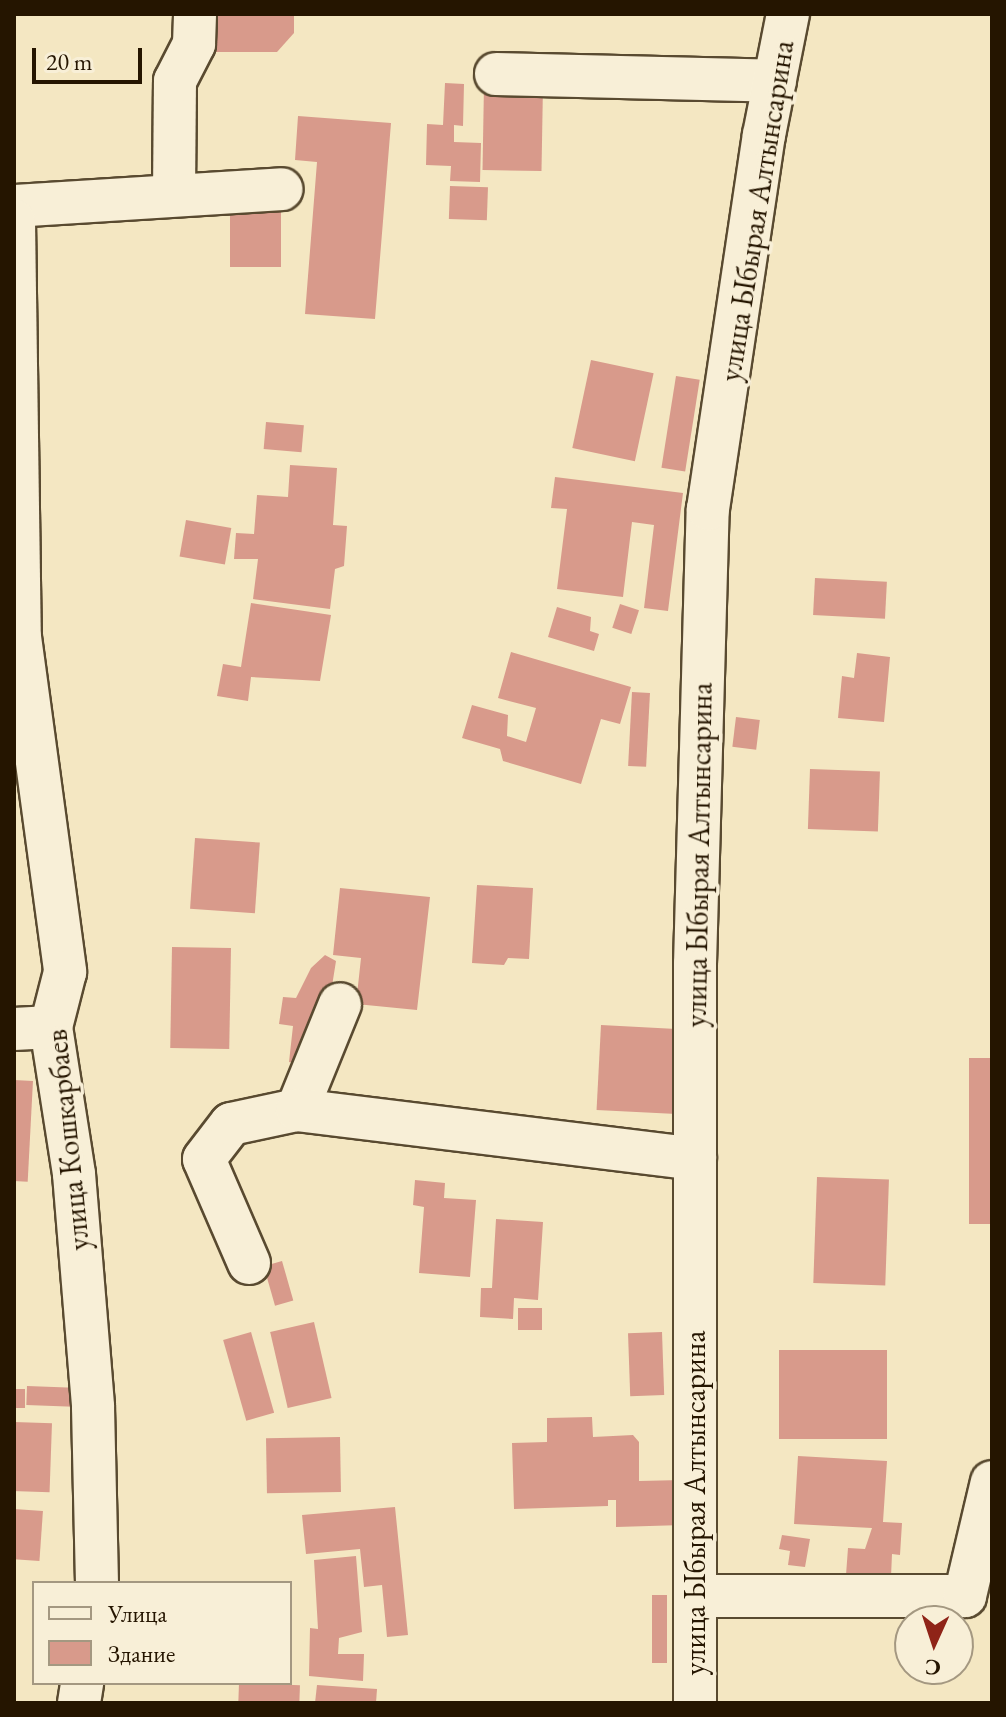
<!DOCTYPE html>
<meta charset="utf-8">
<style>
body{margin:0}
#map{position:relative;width:1006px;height:1717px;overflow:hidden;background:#f4e7c2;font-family:"EB Garamond",serif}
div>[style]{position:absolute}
.building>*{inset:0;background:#d89a8b;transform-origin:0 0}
.roads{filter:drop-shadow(2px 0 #594a30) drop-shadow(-2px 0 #594a30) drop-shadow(0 2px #594a30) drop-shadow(0 -2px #594a30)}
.minor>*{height:42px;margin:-21px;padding:0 21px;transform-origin:21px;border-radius:21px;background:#f8efd7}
span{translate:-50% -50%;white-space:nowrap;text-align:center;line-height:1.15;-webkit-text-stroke:7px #f8efd7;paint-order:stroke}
.street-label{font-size:30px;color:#251500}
.frame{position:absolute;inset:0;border:16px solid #251500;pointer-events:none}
.legend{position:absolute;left:32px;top:1581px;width:260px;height:104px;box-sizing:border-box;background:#f8efd7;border:2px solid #a49881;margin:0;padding:10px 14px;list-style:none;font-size:24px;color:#251500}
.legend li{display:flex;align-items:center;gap:16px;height:40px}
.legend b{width:40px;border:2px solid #a49881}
.north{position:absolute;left:894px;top:1605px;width:80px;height:80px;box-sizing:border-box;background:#f8efd7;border:2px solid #a49881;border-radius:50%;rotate:183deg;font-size:22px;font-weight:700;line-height:32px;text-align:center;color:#251500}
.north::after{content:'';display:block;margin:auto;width:28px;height:36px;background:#8f2418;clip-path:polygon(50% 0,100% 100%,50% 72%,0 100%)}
.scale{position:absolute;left:32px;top:48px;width:110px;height:36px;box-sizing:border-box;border:4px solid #251500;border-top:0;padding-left:10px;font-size:24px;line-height:28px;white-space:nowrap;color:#251500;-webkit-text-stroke:6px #f8efd7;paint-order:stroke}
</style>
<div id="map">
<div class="building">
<div style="clip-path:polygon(210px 14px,294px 14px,294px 33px,277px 52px,210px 52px)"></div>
<div style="clip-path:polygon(445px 83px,464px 84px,463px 126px,454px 125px,454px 142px,481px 143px,480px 182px,450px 181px,451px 166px,426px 165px,427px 124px,443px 125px)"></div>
<div style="left:543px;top:85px;width:86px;height:59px;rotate:91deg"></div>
<div style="clip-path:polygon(298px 116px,391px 123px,375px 319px,305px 314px,317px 162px,295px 160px)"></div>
<div style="left:450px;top:186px;width:38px;height:33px;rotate:2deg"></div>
<div style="left:230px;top:208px;width:51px;height:59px"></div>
<div style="left:591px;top:360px;width:64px;height:90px;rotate:12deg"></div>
<div style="left:676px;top:376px;width:24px;height:93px;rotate:9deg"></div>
<div style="left:266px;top:422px;width:38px;height:27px;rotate:5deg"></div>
<div style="clip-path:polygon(290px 465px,337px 468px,333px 525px,347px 526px,344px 566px,335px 569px,330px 609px,253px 599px,258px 559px,234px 559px,236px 533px,254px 534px,257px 495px,288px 497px)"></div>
<div style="clip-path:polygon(555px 477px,683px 493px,668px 611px,644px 608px,654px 525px,632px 522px,623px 597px,557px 589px,567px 509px,551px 508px)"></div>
<div style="left:186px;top:520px;width:46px;height:37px;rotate:10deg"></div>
<div style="left:815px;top:578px;width:72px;height:37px;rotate:3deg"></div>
<div style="clip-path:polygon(251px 603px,331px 615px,320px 681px,251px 677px,248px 701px,217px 696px,223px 664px,241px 667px)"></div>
<div style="left:620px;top:604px;width:20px;height:25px;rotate:18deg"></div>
<div style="clip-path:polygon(557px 607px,591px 617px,590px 631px,599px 634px,594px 651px,548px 637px)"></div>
<div style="clip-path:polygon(511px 652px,631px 687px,620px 724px,601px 719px,581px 784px,503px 761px,500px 749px,462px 738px,472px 705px,508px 715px,507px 736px,526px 742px,536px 708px,498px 698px)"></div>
<div style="clip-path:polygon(857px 653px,890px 657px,884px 722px,838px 718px,842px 676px,854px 678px)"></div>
<div style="left:632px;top:692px;width:18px;height:74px;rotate:3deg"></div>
<div style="left:736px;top:717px;width:24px;height:30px;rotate:7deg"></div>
<div style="left:810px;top:769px;width:70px;height:60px;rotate:2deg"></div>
<div style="left:195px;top:838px;width:65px;height:71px;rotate:4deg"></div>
<div style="clip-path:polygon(477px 885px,533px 888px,529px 959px,508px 958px,504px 965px,472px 963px)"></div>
<div style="clip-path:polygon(340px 888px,430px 897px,417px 1010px,356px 1004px,361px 958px,333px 955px)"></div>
<div style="left:172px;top:947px;width:59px;height:101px;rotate:1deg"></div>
<div style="clip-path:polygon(325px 955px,336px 961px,329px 1005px,300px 1064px,289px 1062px,293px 1026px,279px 1024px,283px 997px,296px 998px,311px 968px)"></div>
<div style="left:601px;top:1025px;width:85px;height:85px;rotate:3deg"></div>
<div style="left:969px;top:1058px;width:23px;height:166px"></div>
<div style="left:14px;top:1080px;width:19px;height:101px;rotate:3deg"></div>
<div style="left:817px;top:1177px;width:72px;height:106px;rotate:2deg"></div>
<div style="clip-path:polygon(415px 1180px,445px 1183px,444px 1198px,476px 1200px,470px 1277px,419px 1273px,424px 1207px,413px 1205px)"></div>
<div style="clip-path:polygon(496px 1219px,543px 1222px,538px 1300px,514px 1298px,513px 1319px,480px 1317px,481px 1288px,492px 1288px)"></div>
<div style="left:282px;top:1261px;width:41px;height:19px;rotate:74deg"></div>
<div style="left:518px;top:1308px;width:24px;height:22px"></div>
<div style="left:314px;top:1322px;width:78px;height:45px;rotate:77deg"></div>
<div style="left:251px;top:1332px;width:84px;height:29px;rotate:74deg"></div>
<div style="left:662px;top:1332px;width:63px;height:34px;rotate:88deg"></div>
<div style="left:779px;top:1350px;width:108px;height:89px"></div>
<div style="left:27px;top:1386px;width:47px;height:19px;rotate:2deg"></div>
<div style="left:14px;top:1389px;width:11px;height:19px"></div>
<div style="clip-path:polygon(592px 1417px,593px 1437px,633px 1435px,639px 1442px,639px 1481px,682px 1480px,683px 1525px,616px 1527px,616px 1500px,608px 1500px,608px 1506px,514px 1509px,512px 1443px,547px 1442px,547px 1418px)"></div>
<div style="left:14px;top:1422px;width:38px;height:69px;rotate:2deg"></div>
<div style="left:340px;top:1437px;width:55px;height:74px;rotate:89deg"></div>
<div style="clip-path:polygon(798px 1456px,887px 1461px,883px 1522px,902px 1523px,900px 1555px,892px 1554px,891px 1577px,846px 1575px,848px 1548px,865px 1549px,872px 1528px,794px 1524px)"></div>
<div style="clip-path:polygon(395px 1507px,408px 1635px,387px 1637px,382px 1585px,364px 1587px,360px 1549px,306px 1554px,302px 1515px)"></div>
<div style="left:14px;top:1509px;width:29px;height:50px;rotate:4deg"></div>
<div style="clip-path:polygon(782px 1535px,810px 1539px,805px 1567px,788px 1565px,790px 1551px,779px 1549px)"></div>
<div style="clip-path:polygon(356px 1556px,362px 1632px,339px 1638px,338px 1654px,364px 1654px,363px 1681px,309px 1676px,310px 1628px,318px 1629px,314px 1560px)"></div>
<div style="left:652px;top:1595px;width:15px;height:68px"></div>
<div style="left:239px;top:1683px;width:61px;height:20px;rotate:2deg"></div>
<div style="clip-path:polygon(317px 1685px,377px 1689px,376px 1703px,315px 1703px)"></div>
</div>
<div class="roads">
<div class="minor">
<div style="left:496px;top:74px;width:279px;rotate:1.4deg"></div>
<div style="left:174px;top:194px;width:113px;rotate:-89.5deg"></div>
<div style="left:175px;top:81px;width:42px;rotate:-62.8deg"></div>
<div style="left:194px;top:44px;width:30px;rotate:-88deg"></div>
<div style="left:14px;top:206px;width:268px;rotate:-3.6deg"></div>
<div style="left:14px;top:221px;width:416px;rotate:89.2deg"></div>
<div style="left:20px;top:637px;width:338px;rotate:82.3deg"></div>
<div style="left:65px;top:972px;width:57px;rotate:104.3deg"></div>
<div style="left:51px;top:1027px;width:149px;rotate:81.1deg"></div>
<div style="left:74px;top:1174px;width:234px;rotate:85.3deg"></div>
<div style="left:93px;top:1407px;width:176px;rotate:88.7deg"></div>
<div style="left:14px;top:1029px;width:37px;rotate:-3deg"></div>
<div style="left:297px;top:1110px;width:114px;rotate:-67.9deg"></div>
<div style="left:249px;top:1263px;width:113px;rotate:-113.4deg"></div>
<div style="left:204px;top:1159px;width:44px;rotate:-52.4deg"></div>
<div style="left:231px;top:1124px;width:67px;rotate:-12deg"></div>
<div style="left:297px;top:1110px;width:401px;rotate:7deg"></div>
<div style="left:695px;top:1596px;width:270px"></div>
<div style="left:965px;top:1596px;width:117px;rotate:-76.7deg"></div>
<div style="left:79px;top:1703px;width:20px;rotate:-81deg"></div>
<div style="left:695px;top:1703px;width:739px;rotate:-90deg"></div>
<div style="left:695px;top:964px;width:455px;rotate:-88.4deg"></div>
<div style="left:708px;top:509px;width:378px;rotate:-81.5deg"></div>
<div style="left:764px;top:135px;width:123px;rotate:-78.8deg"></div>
</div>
</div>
<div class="street-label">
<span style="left:757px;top:211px;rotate:-81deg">улица Ыбырая Алтынсарина</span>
<span style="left:699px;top:855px;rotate:-89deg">улица Ыбырая Алтынсарина</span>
<span style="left:68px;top:1140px;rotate:-96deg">улица Кошкарбаев</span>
<span style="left:695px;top:1503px;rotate:-90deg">улица Ыбырая Алтынсарина</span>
</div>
<div class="frame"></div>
<ul class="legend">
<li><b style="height:10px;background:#f8efd7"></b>Улица</li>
<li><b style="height:22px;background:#d89a8b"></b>Здание</li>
</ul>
<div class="north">С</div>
<div class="scale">20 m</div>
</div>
